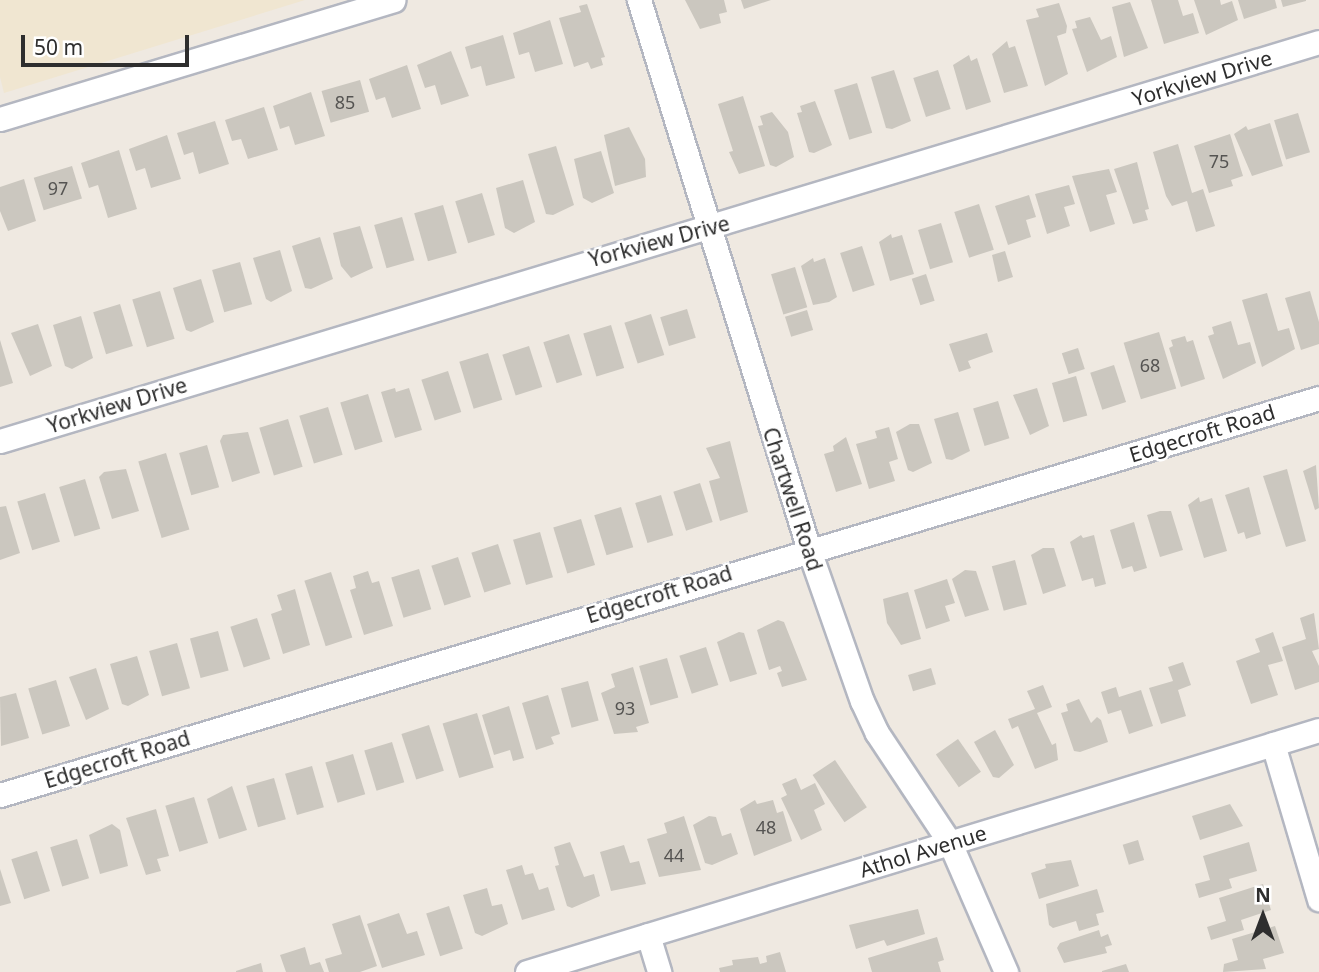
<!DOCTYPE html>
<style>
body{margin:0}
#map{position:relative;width:1319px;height:972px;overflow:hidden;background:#efe9e1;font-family:"Noto Sans",sans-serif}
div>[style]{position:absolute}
.education>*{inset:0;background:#f0e6d1}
.building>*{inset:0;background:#cbc7bf;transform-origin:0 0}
.roads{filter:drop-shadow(2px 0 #b4b7c1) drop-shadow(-2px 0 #b4b7c1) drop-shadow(0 2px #b4b7c1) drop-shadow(0 -2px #b4b7c1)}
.minor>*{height:23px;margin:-11.5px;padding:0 11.5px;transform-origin:11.5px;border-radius:11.5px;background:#fff}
span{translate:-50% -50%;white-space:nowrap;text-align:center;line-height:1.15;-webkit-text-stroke:5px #fff;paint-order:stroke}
.number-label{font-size:18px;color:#555452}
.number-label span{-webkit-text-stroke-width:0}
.street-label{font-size:21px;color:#2e2e2e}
.north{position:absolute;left:1228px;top:881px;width:70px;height:70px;-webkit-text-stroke:5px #fff;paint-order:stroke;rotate:0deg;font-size:19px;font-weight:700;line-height:28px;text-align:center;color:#2e2e2e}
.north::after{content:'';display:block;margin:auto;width:24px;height:32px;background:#2e2e2e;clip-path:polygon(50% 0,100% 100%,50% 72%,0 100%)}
.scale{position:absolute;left:21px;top:35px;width:168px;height:32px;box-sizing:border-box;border:4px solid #2e2e2e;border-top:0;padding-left:9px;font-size:21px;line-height:24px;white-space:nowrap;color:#2e2e2e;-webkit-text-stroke:5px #fff;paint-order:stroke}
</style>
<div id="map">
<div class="education">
<div style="clip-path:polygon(0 0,305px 0,4px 93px,0 77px)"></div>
</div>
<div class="building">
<div style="clip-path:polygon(685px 0,724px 0,727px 12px,719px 14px,721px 23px,700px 29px)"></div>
<div style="clip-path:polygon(741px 0,771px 0,744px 9px)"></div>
<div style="clip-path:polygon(1151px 0,1178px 0,1183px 16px,1193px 13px,1199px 33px,1164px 44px)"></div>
<div style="clip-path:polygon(1194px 0,1220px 0,1221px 5px,1232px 1px,1238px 20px,1206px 35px)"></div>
<div style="clip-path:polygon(1238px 0,1275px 0,1277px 8px,1244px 19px)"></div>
<div style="clip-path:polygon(1281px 0,1306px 0,1306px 1px,1283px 7px)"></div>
<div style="clip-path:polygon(1130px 2px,1148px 48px,1124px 57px,1112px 7px)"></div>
<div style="clip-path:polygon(1059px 3px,1067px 26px,1066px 33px,1057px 36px,1068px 74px,1045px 86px,1026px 20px,1039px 17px,1036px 9px)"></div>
<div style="clip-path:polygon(587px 4px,605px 57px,601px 58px,603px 65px,591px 69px,588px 62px,574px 67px,559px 18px,581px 12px,579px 6px)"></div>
<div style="clip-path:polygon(1090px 17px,1101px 40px,1111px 36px,1117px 57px,1087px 72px,1072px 29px,1077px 28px,1075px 21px)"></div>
<div style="clip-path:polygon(550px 20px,563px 64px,535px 72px,529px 52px,519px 55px,513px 33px)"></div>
<div style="clip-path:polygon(503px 35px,515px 78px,486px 86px,481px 66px,471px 69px,465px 47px)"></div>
<div style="clip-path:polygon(1007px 41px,1009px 48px,1015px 46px,1028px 86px,1004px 93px,992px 54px)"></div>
<div style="clip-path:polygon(451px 51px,469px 96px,441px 105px,435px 85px,425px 88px,417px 65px)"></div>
<div style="clip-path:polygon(969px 55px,971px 61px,977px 58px,991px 102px,966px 110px,953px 65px)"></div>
<div style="clip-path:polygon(407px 65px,421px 109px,392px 118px,385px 97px,376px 100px,369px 79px)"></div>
<div style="clip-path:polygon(894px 70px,911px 121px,892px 129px,886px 128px,871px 77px)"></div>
<div style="left:938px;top:70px;width:41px;height:26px;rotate:72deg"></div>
<div style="left:360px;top:80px;width:33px;height:40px;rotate:74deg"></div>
<div style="left:857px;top:83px;width:52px;height:24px;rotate:73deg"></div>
<div style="clip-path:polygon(311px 92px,325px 136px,295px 145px,289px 126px,280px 129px,273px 106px)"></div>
<div style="clip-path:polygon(743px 96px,765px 166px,739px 174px,729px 152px,733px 151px,718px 104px)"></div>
<div style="clip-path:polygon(815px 101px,832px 145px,814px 153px,809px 152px,797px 113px,802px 112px,800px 106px)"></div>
<div style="clip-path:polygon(264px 107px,278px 150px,248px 159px,241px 139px,232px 141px,225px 120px)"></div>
<div style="clip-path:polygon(772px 112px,788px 132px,794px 157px,776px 167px,770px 165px,758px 126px,763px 125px,760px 116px)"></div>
<div style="left:1298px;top:113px;width:41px;height:25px;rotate:73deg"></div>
<div style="clip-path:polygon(215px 121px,229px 164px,199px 174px,193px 152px,184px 155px,177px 133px)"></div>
<div style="clip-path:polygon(1270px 123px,1283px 166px,1252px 176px,1234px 134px,1246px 126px,1248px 130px)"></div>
<div style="clip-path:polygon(629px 127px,645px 159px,646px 177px,615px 186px,604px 135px)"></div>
<div style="clip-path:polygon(1230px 134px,1243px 176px,1231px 180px,1233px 186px,1209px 193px,1194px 146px)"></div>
<div style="clip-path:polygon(167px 135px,181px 179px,151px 188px,145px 168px,136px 171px,129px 149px)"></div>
<div style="clip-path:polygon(1178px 144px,1192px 193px,1203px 189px,1215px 226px,1196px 232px,1187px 201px,1172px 206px,1166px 196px,1153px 152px)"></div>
<div style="clip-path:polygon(556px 146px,574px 205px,553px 215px,546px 214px,528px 154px)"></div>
<div style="clip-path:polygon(119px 150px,137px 209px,108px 218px,98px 185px,89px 188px,81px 163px)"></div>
<div style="clip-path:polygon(601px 151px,614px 193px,592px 203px,583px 198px,574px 159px)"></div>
<div style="clip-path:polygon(1137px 162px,1149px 209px,1145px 210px,1148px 220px,1133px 224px,1114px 169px)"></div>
<div style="left:72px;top:166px;width:34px;height:40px;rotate:73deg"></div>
<div style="clip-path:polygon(1109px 169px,1117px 192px,1106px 195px,1115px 224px,1090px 232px,1072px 176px)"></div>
<div style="clip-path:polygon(24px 179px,36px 221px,8px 231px,0 211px,0 187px)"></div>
<div style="clip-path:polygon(523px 180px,535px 222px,514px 233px,505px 228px,496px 188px)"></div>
<div style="clip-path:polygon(1069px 185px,1075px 204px,1064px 207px,1070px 226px,1047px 234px,1035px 194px)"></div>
<div style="left:482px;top:193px;width:44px;height:28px;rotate:73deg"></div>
<div style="clip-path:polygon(1029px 195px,1036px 217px,1026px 220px,1031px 237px,1008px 245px,995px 206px)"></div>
<div style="left:979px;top:204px;width:48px;height:26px;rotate:72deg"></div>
<div style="left:443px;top:205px;width:50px;height:30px;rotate:74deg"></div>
<div style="left:402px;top:217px;width:45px;height:29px;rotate:74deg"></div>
<div style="left:941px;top:223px;width:41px;height:24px;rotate:73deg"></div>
<div style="clip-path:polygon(360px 226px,373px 268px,351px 278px,341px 266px,333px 233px)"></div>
<div style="clip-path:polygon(891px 234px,892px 238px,902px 235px,914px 274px,890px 281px,879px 242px)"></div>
<div style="clip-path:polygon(320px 237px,333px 279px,311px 289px,305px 288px,292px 246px)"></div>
<div style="left:862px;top:246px;width:41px;height:23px;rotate:72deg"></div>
<div style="clip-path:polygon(280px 250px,292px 291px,271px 302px,266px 299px,253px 258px)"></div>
<div style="clip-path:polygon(1005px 251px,1013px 277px,998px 282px,992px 255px)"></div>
<div style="clip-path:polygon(813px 258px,814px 262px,825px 258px,837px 297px,829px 302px,813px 305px,801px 266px)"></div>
<div style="left:240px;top:262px;width:44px;height:29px;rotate:74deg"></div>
<div style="left:795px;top:267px;width:42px;height:25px;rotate:73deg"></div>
<div style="left:926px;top:274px;width:28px;height:15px;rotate:72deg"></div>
<div style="clip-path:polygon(201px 279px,214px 322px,191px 332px,186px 330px,173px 288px)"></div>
<div style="left:160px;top:291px;width:50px;height:29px;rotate:73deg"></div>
<div style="clip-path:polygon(1310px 291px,1319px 322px,1319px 344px,1301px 350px,1285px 298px)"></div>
<div style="clip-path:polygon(1267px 293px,1278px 331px,1289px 328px,1295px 349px,1262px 367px,1242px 300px)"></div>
<div style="left:120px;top:304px;width:44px;height:28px;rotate:73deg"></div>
<div style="left:687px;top:309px;width:30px;height:28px;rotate:73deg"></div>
<div style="left:807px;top:310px;width:21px;height:23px;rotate:73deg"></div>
<div style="left:651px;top:314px;width:43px;height:28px;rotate:72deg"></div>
<div style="clip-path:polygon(81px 316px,93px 358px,72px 369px,65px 366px,53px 325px)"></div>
<div style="clip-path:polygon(1231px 321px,1238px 345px,1250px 342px,1256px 363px,1223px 379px,1208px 336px,1214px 334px,1212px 327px)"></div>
<div style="clip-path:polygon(38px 324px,52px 366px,30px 376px,11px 333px)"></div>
<div style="left:611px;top:325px;width:45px;height:29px;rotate:73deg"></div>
<div style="left:1159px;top:332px;width:59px;height:37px;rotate:73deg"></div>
<div style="clip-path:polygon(987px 333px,993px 352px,968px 361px,971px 368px,959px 372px,949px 344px)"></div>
<div style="left:569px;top:334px;width:43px;height:27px;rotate:72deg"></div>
<div style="clip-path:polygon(1185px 336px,1187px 342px,1193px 340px,1205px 379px,1181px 387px,1169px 348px,1173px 346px,1171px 340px)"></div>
<div style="clip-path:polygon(0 340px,13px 383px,0 387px)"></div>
<div style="left:529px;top:346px;width:43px;height:28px;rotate:72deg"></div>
<div style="left:1078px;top:348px;width:22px;height:17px;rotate:72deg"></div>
<div style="left:488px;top:353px;width:49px;height:30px;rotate:73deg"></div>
<div style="left:1114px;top:365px;width:39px;height:25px;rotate:72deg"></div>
<div style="left:448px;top:371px;width:43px;height:28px;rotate:72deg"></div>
<div style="left:1076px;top:376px;width:41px;height:25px;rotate:74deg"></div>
<div style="clip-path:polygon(395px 388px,396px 392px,409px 388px,422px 430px,395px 438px,381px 392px)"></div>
<div style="clip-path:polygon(1037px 388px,1049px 426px,1030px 435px,1013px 395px)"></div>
<div style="left:368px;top:394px;width:50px;height:29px;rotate:73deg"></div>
<div style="left:998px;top:401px;width:39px;height:26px;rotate:73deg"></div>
<div style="left:328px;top:407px;width:50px;height:30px;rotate:73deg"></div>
<div style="clip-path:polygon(958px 412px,970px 451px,952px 460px,946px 459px,934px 419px)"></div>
<div style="left:288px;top:419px;width:50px;height:30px;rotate:73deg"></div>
<div style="clip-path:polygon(910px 424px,919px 424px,932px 463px,913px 472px,908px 470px,896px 432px)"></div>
<div style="clip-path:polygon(889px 427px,898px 459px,889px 462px,895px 481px,869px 489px,856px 444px,877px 438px,875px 431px)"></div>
<div style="clip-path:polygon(248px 432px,260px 473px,232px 482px,220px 441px,223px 435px)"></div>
<div style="clip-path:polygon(846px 437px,862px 484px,836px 492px,824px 454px,834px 451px,833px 446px)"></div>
<div style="clip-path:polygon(730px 441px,748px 512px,720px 521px,709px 481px,720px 478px,706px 448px)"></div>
<div style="left:207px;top:445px;width:44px;height:29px;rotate:74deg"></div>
<div style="left:166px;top:453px;width:80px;height:29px;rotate:73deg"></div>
<div style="clip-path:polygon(1316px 465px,1319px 508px,1315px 510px,1303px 471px)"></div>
<div style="clip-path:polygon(126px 469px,139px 511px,112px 519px,99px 477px,104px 472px)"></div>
<div style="clip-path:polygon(1287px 469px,1306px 541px,1286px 547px,1263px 476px)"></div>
<div style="left:85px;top:479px;width:52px;height:27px;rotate:73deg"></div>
<div style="left:700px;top:483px;width:41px;height:28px;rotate:72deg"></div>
<div style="clip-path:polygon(1249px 487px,1261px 534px,1246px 539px,1244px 532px,1238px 534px,1225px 495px)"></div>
<div style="left:45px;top:493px;width:51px;height:29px;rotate:73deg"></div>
<div style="left:661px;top:495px;width:42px;height:27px;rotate:73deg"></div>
<div style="clip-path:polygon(1199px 497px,1200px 502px,1212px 498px,1227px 551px,1204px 558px,1188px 505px)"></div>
<div style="clip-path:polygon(6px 506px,20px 553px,0 560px,0 507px)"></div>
<div style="left:621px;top:507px;width:42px;height:28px;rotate:73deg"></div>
<div style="clip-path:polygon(1160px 511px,1171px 511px,1183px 550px,1160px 557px,1147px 515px)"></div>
<div style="left:581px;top:519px;width:48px;height:29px;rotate:73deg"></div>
<div style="clip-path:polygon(1134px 522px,1147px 568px,1134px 572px,1132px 566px,1122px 569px,1110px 530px)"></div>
<div style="left:540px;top:532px;width:47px;height:28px;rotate:74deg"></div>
<div style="clip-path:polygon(1081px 535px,1083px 538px,1094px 535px,1106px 584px,1095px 587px,1093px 578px,1082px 581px,1070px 542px)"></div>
<div style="left:498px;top:544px;width:42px;height:28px;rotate:72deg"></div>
<div style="clip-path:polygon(1043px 548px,1054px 548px,1066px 586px,1043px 594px,1031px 555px)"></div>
<div style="left:458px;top:557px;width:42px;height:28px;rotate:72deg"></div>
<div style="left:1015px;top:560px;width:46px;height:24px;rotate:75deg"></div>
<div style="left:419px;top:569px;width:42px;height:29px;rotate:73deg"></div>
<div style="clip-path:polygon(965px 570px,976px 571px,989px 610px,965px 617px,952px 579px)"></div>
<div style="clip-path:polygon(368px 571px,372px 583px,379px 581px,393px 626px,364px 635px,350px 590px,356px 588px,353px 576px)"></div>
<div style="left:331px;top:572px;width:69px;height:28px;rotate:72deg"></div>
<div style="clip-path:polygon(947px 579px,955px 603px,945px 606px,950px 621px,926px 629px,914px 590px)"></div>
<div style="clip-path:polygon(295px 589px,310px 645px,283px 654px,271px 614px,282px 610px,277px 595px)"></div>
<div style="clip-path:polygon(908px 592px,921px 639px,901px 645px,887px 623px,883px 599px)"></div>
<div style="clip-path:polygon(1314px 613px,1319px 649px,1312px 651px,1319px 666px,1319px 682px,1295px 690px,1282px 647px,1306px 639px,1300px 618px)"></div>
<div style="left:257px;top:618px;width:43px;height:28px;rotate:72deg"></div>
<div style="clip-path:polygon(778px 620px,784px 622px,807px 680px,782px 687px,777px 673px,782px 671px,780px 666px,769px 670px,757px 630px)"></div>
<div style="left:218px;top:631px;width:41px;height:29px;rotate:75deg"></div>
<div style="clip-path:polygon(739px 632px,744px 633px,757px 674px,730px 682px,717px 642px)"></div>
<div style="clip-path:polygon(1273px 632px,1283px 661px,1268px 665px,1278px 695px,1251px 704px,1236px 661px,1260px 652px,1255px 639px)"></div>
<div style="left:177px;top:643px;width:47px;height:29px;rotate:74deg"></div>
<div style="left:706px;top:647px;width:40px;height:28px;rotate:72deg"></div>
<div style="clip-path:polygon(137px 656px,149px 695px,128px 706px,122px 704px,110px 664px)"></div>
<div style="left:667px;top:658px;width:41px;height:29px;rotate:74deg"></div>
<div style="clip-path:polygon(1183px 662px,1191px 685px,1178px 690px,1186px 716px,1161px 724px,1149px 688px,1173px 681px,1168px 667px)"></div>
<div style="clip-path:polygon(633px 667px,649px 723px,636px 727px,638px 732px,614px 734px,601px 693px,615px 687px,611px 674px)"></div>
<div style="clip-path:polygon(96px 668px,109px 709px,86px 720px,69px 677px)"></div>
<div style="left:931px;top:668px;width:17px;height:24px;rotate:73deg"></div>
<div style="left:56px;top:680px;width:48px;height:29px;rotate:73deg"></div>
<div style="left:588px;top:681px;width:41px;height:28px;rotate:75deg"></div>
<div style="clip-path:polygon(1043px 685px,1052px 707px,1037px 713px,1052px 745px,1056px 743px,1058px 760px,1035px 769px,1018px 726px,1012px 729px,1008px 719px,1035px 709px,1027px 691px)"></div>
<div style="clip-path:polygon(1116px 687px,1119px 697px,1141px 690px,1153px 726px,1129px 734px,1121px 710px,1108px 714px,1101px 692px)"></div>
<div style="clip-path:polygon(16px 693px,29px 738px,1px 746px,0 697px)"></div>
<div style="clip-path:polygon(548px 695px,560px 734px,551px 737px,554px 744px,536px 750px,522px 703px)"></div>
<div style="clip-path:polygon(1079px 699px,1091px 723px,1097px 717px,1101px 720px,1108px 742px,1080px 752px,1074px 751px,1061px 713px,1068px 711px,1066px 704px)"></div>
<div style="clip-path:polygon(509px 706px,524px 758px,513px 761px,510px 750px,494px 755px,482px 715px)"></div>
<div style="left:477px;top:713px;width:57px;height:36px;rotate:73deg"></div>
<div style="left:429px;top:725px;width:48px;height:29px;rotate:72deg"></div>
<div style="clip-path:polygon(995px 730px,1014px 765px,999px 778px,993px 777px,974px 742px)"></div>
<div style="left:958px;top:739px;width:40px;height:27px;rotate:55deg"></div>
<div style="left:392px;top:742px;width:42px;height:29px;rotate:73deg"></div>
<div style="left:353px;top:754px;width:42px;height:29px;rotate:73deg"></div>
<div style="left:835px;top:760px;width:57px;height:27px;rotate:56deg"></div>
<div style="left:312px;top:766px;width:43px;height:28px;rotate:74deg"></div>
<div style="left:274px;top:778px;width:43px;height:29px;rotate:74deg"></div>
<div style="clip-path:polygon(796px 778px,801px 790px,815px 783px,825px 804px,814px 810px,822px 830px,801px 840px,781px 798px,787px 795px,782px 784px)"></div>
<div style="clip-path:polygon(232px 786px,247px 830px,219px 839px,207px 799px)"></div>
<div style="left:194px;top:797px;width:48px;height:30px;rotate:73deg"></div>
<div style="clip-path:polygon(755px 800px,757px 804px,773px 800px,777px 813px,783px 811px,792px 841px,754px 856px,740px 809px)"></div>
<div style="clip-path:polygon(1230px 804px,1243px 826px,1200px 840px,1192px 816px)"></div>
<div style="clip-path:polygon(156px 809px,169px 856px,157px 859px,161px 871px,146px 875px,126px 818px)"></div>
<div style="clip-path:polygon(684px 816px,701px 870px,659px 877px,647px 839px,667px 833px,664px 823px)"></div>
<div style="clip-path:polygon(709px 816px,716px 817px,722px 836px,731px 833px,738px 854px,712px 865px,705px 863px,693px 825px)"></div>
<div style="clip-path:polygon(112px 824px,120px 830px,128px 866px,100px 874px,89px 835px)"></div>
<div style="left:77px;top:839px;width:41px;height:28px;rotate:73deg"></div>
<div style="left:1138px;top:840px;width:21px;height:16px;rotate:73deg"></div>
<div style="clip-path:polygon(570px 842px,584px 877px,594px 874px,600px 896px,572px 908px,567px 906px,555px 866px,559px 865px,554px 847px)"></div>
<div style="clip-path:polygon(1249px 842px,1257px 871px,1229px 879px,1232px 888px,1199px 898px,1195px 884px,1210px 880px,1203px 856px)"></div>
<div style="clip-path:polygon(624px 845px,630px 863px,639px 861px,646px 884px,611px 891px,600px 852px)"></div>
<div style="left:37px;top:851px;width:42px;height:27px;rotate:72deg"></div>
<div style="clip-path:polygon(1071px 860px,1079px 886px,1039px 899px,1031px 873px,1046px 868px,1045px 864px)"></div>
<div style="clip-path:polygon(522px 865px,525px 875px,533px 873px,539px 890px,548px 887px,555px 910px,522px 920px,506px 870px)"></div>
<div style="clip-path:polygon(0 869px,11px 903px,0 906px)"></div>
<div style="clip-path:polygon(1263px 884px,1271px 910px,1241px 920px,1244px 930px,1211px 940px,1207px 927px,1226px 921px,1219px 898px)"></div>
<div style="clip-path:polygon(487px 888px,492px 906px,502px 904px,508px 924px,482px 936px,475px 933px,463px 895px)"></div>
<div style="clip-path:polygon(1097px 889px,1104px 912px,1096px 914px,1099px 925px,1079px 931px,1076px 921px,1053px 928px,1049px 925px,1046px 904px)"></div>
<div style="left:449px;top:906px;width:45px;height:24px;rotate:72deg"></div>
<div style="clip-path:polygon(918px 909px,925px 934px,887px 946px,884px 940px,856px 949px,849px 925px)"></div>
<div style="clip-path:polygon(399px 913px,407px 934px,417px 931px,425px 955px,382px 968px,367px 924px)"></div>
<div style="clip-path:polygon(360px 915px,377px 966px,360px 972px,329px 972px,325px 959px,342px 954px,332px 924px)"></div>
<div style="clip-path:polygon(1275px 926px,1284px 953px,1263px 959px,1266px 969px,1223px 972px,1224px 964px,1238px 960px,1232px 939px)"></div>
<div style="clip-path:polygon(1099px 930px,1101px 937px,1108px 934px,1112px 945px,1105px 947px,1107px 953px,1064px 963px,1057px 948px,1060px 943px)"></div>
<div style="clip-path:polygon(937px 937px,944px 960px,938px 962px,941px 972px,872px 972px,868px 958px)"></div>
<div style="clip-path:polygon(305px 947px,310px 965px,320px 962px,324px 972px,286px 972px,280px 955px)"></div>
<div style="clip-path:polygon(780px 952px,786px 972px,720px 972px,719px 968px,733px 965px,732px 960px,758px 957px,760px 964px,767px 962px,766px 956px)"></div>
<div style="clip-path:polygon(261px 963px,263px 972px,236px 972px,236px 971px)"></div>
<div style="clip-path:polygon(1126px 964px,1129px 972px,1102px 972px,1102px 971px)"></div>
</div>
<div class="roads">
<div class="minor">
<div style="left:639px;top:0;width:576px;rotate:72.82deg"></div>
<div style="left:809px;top:550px;width:160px;rotate:70.7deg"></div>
<div style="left:862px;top:701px;width:35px;rotate:65deg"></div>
<div style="left:877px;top:733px;width:132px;rotate:56.4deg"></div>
<div style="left:950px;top:843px;width:141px;rotate:66.5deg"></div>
<div style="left:0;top:119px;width:411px;rotate:-16.8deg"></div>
<div style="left:0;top:441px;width:1378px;rotate:-16.83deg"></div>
<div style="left:1273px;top:744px;width:162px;rotate:73.5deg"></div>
<div style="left:0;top:795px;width:1377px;rotate:-16.75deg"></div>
<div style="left:648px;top:935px;width:39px;rotate:73deg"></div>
<div style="left:527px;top:972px;width:828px;rotate:-16.99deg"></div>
</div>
</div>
<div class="number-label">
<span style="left:345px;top:102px">85</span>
<span style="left:1219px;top:161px">75</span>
<span style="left:58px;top:188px">97</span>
<span style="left:1150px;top:365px">68</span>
<span style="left:625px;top:708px">93</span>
<span style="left:766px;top:827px">48</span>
<span style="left:674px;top:855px">44</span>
</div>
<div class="street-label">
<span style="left:1202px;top:78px;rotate:-17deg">Yorkview Drive</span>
<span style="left:659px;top:241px;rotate:-15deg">Yorkview Drive</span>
<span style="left:117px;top:405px;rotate:-17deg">Yorkview Drive</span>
<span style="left:1202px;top:433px;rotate:-17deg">Edgecroft Road</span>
<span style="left:793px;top:499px;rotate:72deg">Chartwell Road</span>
<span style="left:659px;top:594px;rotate:-17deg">Edgecroft Road</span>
<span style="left:117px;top:759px;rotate:-17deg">Edgecroft Road</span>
<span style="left:923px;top:851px;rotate:-17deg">Athol Avenue</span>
</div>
<div class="north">N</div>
<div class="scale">50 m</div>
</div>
